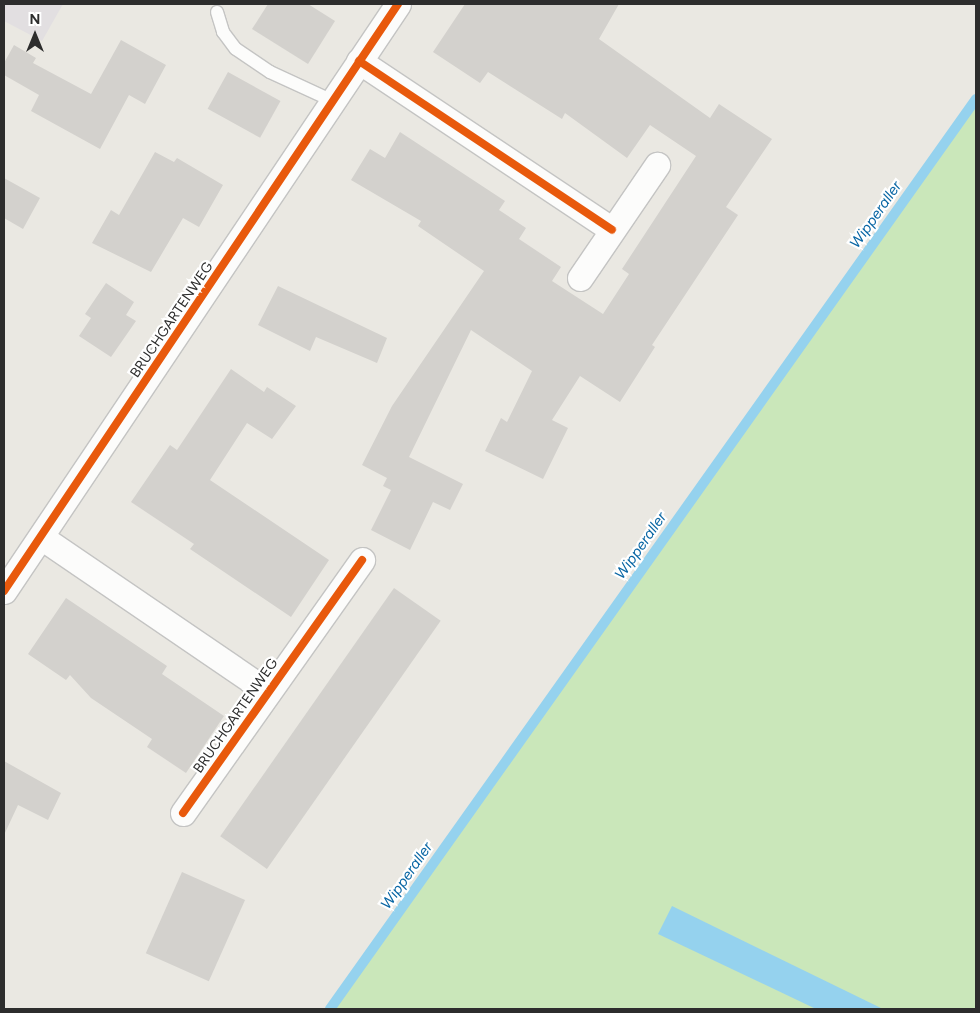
<!DOCTYPE html>
<style>
body{margin:0}
#map{position:relative;width:980px;height:1013px;overflow:hidden;background:#eae8e2;font-family:Figtree,sans-serif}
div>[style]{position:absolute}
.industrial>*{inset:0;background:#e2dfe1}
.green>*{inset:0;background:#cae7ba}
.water>*{inset:0;background:#95d2ee}
.stream>*{height:10px;margin:-5px;padding:0 5px;transform-origin:5px;border-radius:5px;background:#95d2ee}
.building>*{inset:0;background:#d3d1cd;transform-origin:0 0}
.roads{filter:drop-shadow(1px 0 #c4c4c3) drop-shadow(-1px 0 #c4c4c3) drop-shadow(0 1px #c4c4c3) drop-shadow(0 -1px #c4c4c3)}
.service>*{height:12px;margin:-6px;padding:0 6px;transform-origin:6px;border-radius:6px;background:#fcfcfb}
.minor>*{height:25px;margin:-12.5px;padding:0 12.5px;transform-origin:12.5px;border-radius:12.5px;background:#fcfcfb}
.cycleway>*{height:8px;margin:-4px;padding:0 4px;transform-origin:4px;border-radius:4px;background:#e8590c}
span{translate:-50% -50%;white-space:nowrap;text-align:center;line-height:1.15;-webkit-text-stroke:4.5px #fff;paint-order:stroke}
.street-label{font-size:14px;color:#2d2d2d}
.water-label{font-size:15px;color:#0966a4;font-style:italic}
.frame{position:absolute;inset:0;border:5px solid #2d2d2d;pointer-events:none}
.north{position:absolute;left:10px;top:10px;width:50px;height:50px;-webkit-text-stroke:4px #fff;paint-order:stroke;rotate:0deg;font-size:14px;font-weight:700;line-height:20px;text-align:center;color:#2d2d2d}
.north::after{content:'';display:block;margin:auto;width:18px;height:22px;background:#2d2d2d;clip-path:polygon(50% 0,100% 100%,50% 72%,0 100%)}
</style>
<div id="map">
<div class="industrial">
<div style="clip-path:polygon(4px 4px,63px 4px,42px 41px,4px 21px)"></div>
</div>
<div class="green">
<div style="clip-path:polygon(976px 98px,976px 1009px,326px 1009px,870px 249px)"></div>
</div>
<div class="water">
<div style="clip-path:polygon(672px 906px,883px 1009px,816px 1009px,658px 934px)"></div>
</div>
<div class="stream">
<div style="left:330px;top:1009px;width:1116px;rotate:-54.63deg"></div>
</div>
<div class="building">
<div style="clip-path:polygon(268px 4px,308px 4px,335px 21px,308px 64px,252px 29px)"></div>
<div style="clip-path:polygon(465px 4px,619px 4px,599px 39px,710px 118px,719px 104px,772px 139px,726px 207px,738px 215px,652px 345px,655px 347px,620px 402px,580px 376px,552px 420px,568px 428px,543px 479px,485px 451px,501px 418px,507px 422px,532px 371px,471px 330px,409px 457px,463px 484px,450px 510px,433px 502px,410px 550px,371px 530px,391px 490px,383px 486px,387px 478px,362px 465px,392px 406px,484px 271px,418px 226px,421px 221px,351px 180px,370px 149px,385px 158px,400px 132px,505px 201px,499px 210px,526px 228px,519px 239px,561px 267px,552px 281px,603px 314px,629px 274px,622px 269px,696px 156px,650px 125px,627px 158px,565px 113px,562px 119px,488px 72px,480px 83px,433px 52px)"></div>
<div style="clip-path:polygon(121px 40px,166px 65px,145px 104px,129px 95px,100px 149px,31px 111px,39px 95px,4px 75px,4px 63px,14px 45px,36px 58px,33px 63px,91px 94px)"></div>
<div style="left:228px;top:72px;width:60px;height:42px;rotate:29deg"></div>
<div style="clip-path:polygon(155px 152px,174px 162px,177px 158px,223px 185px,199px 227px,183px 218px,151px 272px,92px 243px,111px 210px,119px 215px)"></div>
<div style="clip-path:polygon(4px 178px,40px 198px,23px 229px,4px 218px)"></div>
<div style="clip-path:polygon(106px 283px,134px 302px,126px 315px,136px 321px,111px 357px,79px 336px,91px 318px,85px 314px)"></div>
<div style="clip-path:polygon(278px 286px,387px 338px,377px 363px,316px 337px,310px 351px,258px 325px)"></div>
<div style="clip-path:polygon(231px 369px,264px 392px,267px 387px,296px 406px,272px 439px,247px 423px,210px 480px,329px 560px,291px 617px,190px 549px,194px 544px,131px 502px,170px 445px,177px 450px)"></div>
<div style="left:394px;top:588px;width:57px;height:303px;rotate:35deg"></div>
<div style="clip-path:polygon(66px 598px,167px 666px,162px 674px,224px 716px,186px 773px,147px 747px,152px 739px,91px 698px,70px 675px,66px 680px,28px 654px)"></div>
<div style="clip-path:polygon(4px 761px,61px 793px,48px 820px,18px 805px,4px 835px)"></div>
<div style="left:182px;top:872px;width:69px;height:89px;rotate:24deg"></div>
</div>
<div class="roads">
<div class="service">
<div style="left:217px;top:12px;width:21px;rotate:73deg"></div>
<div style="left:223px;top:32px;width:21px;rotate:53deg"></div>
<div style="left:236px;top:49px;width:41px;rotate:34.1deg"></div>
<div style="left:270px;top:72px;width:69px;rotate:24.7deg"></div>
</div>
<div class="minor">
<div style="left:359px;top:61px;width:304px;rotate:33.7deg"></div>
<div style="left:580px;top:278px;width:137px;rotate:-55.7deg"></div>
<div style="left:41px;top:537px;width:275px;rotate:34.3deg"></div>
<div style="left:4px;top:591px;width:707px;rotate:-56.13deg"></div>
<div style="left:183px;top:813px;width:310px;rotate:-54.7deg"></div>
</div>
</div>
<div class="cycleway">
<div style="left:359px;top:61px;width:304px;rotate:33.7deg"></div>
<div style="left:4px;top:591px;width:707px;rotate:-56.13deg"></div>
<div style="left:183px;top:813px;width:310px;rotate:-54.7deg"></div>
</div>
<div class="street-label">
<span style="left:172px;top:320px;rotate:-56deg">BRUCHGARTENWEG</span>
<span style="left:236px;top:716px;rotate:-55deg">BRUCHGARTENWEG</span>
</div>
<div class="water-label">
<span style="left:876px;top:215px;rotate:-55deg">Wipperaller</span>
<span style="left:641px;top:546px;rotate:-55deg">Wipperaller</span>
<span style="left:407px;top:876px;rotate:-55deg">Wipperaller</span>
</div>
<div class="frame"></div>
<div class="north">N</div>
</div>
